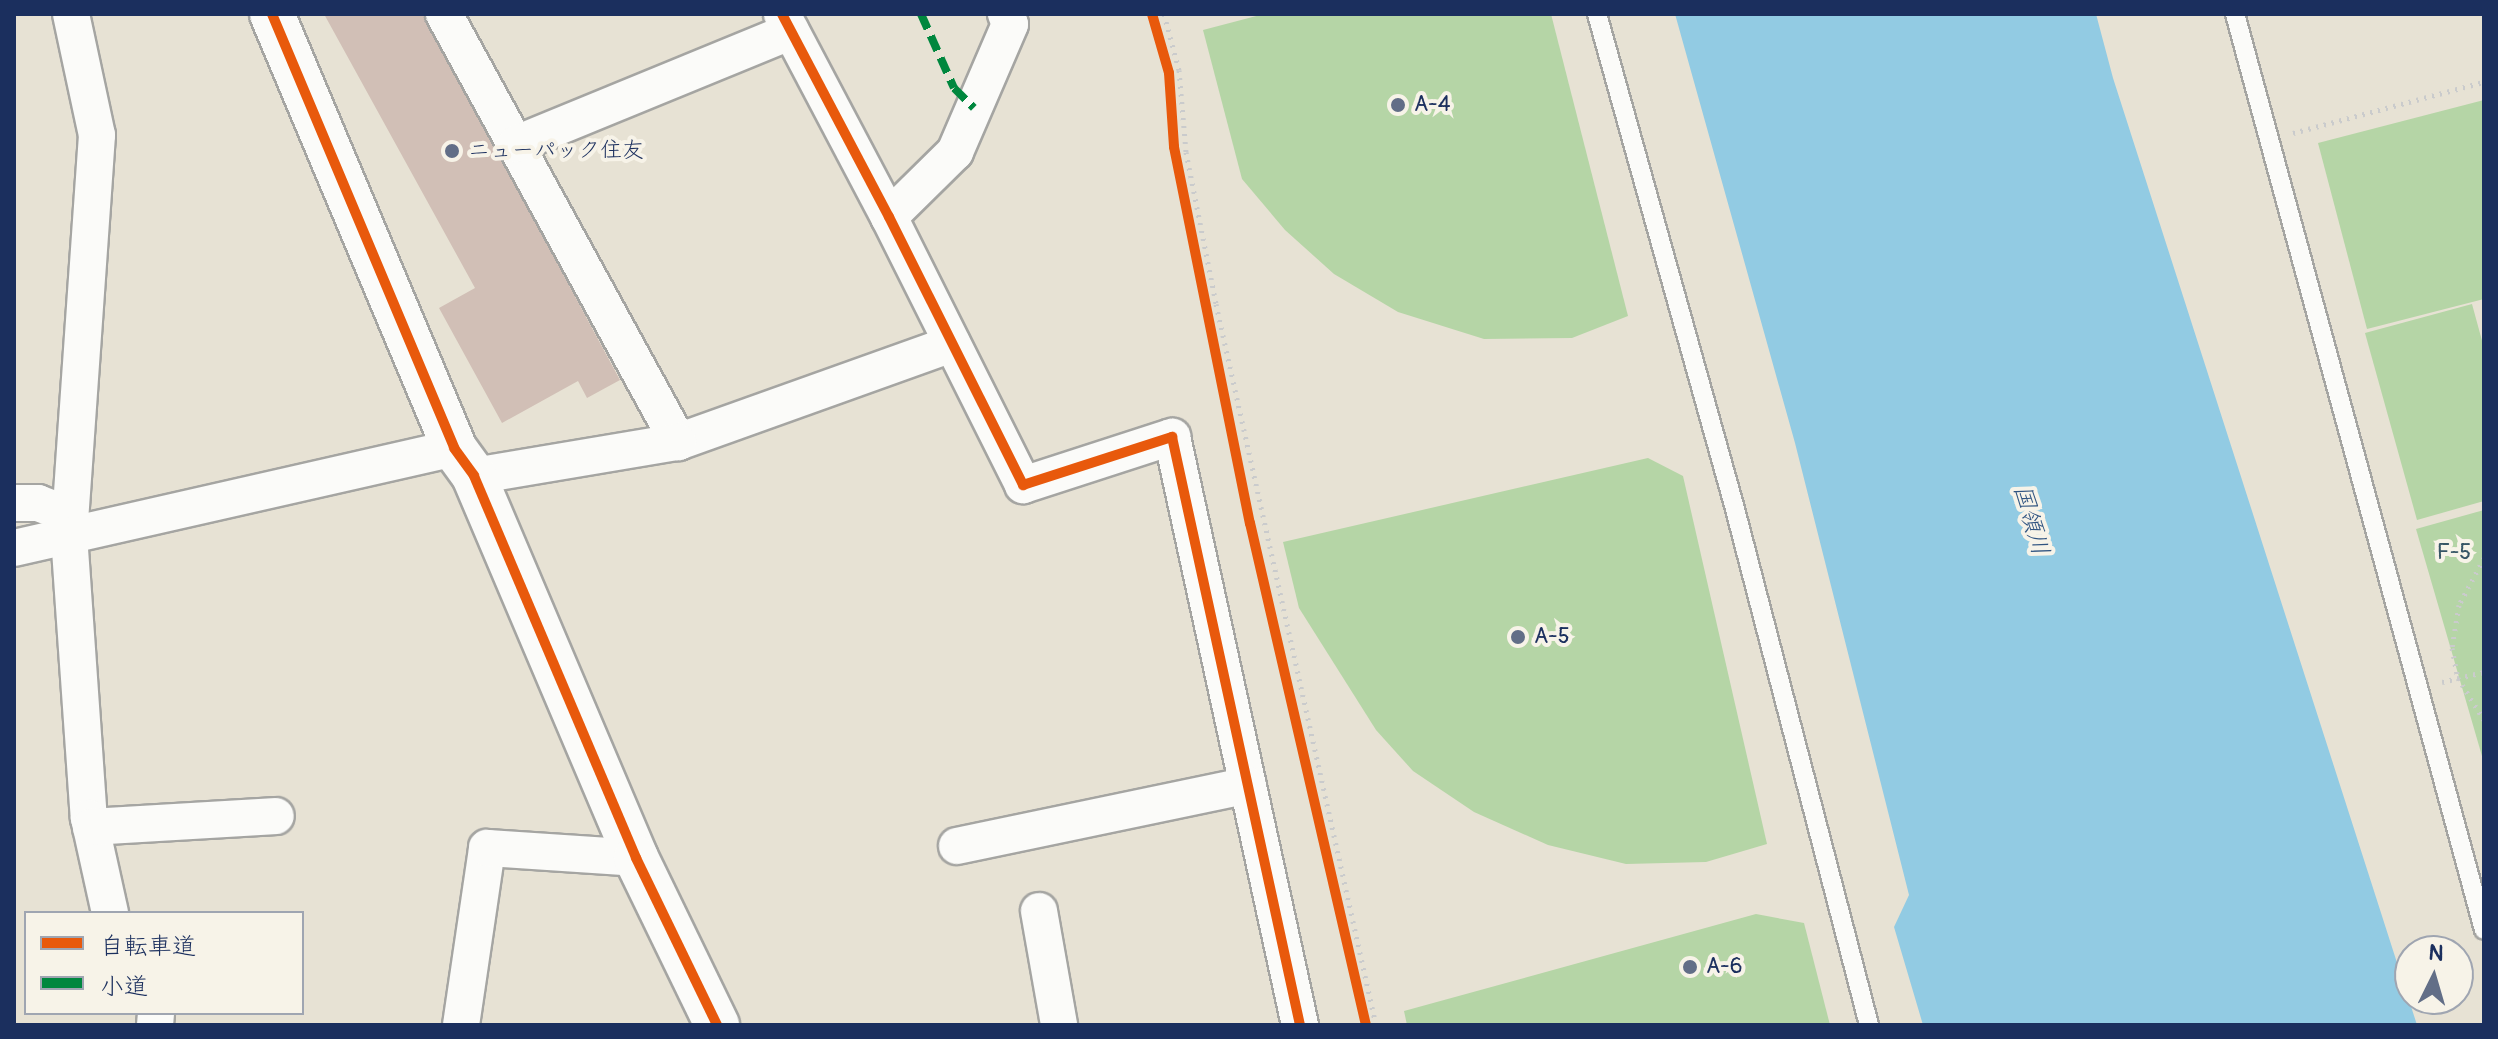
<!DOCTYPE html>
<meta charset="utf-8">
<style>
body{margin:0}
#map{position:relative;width:2498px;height:1039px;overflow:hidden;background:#e7e2d4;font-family:Pangolin,"Klee One",sans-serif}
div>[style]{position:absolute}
.green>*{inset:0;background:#b5d5a6}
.water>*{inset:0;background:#92cbe3}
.building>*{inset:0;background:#d1bfb6}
.path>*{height:5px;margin-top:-2.5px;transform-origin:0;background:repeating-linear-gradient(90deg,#cacbcc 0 2px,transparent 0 8px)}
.roads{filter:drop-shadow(2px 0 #a5a5a2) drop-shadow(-2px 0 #a5a5a2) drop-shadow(0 2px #a5a5a2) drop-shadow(0 -2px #a5a5a2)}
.service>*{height:18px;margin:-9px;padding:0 9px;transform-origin:9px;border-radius:9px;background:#fbfbf9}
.minor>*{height:36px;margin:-18px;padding:0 18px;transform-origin:18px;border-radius:18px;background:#fbfbf9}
.tertiary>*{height:44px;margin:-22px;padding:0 22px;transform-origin:22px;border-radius:22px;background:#fbfbf9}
.quiet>*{height:8px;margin-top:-4px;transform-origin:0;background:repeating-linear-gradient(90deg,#00873e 0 16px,transparent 0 24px)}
.cycleway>*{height:10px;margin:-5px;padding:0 5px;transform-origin:5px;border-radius:5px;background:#e8590c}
.dots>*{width:22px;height:22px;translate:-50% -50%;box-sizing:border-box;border:4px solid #f7f3e8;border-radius:50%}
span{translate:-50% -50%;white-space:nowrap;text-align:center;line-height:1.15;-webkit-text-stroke:8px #f7f3e8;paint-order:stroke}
.poi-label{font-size:22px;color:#1b2f5e}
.left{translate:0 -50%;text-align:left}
.park-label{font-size:22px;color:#375666}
.water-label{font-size:24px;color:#305481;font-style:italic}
.frame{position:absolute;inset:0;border:16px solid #1b2f5e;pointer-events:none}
.legend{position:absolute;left:24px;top:911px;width:280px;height:104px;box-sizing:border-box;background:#f7f3e8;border:2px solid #9fa5b1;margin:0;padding:10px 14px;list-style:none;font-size:24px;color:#1b2f5e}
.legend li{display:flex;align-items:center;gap:16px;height:40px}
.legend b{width:40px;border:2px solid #9fa5b1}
.north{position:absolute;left:2394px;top:935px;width:80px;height:80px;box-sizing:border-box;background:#f7f3e8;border:2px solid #9fa5b1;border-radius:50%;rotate:5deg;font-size:22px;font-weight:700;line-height:32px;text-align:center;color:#1b2f5e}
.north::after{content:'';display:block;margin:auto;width:28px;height:36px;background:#626e87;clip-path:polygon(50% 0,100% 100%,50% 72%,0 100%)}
</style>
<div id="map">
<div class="green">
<div style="clip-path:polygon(1264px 14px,1551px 14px,1628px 316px,1572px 338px,1484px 339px,1398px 312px,1334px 274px,1285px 230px,1242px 179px,1203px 30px)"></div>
<div style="clip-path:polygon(2484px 100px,2484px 299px,2367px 329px,2318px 143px)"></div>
<div style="clip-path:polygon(2472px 304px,2484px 348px,2484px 501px,2417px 520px,2365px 333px)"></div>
<div style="clip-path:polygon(1648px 458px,1683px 476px,1767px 844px,1706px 862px,1626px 864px,1548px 845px,1474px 812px,1413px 771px,1376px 730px,1299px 608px,1283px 542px)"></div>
<div style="clip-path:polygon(2484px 510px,2484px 763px,2416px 529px)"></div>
<div style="clip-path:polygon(1756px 914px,1804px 923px,1830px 1025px,1407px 1025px,1404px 1011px)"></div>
</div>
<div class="water">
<div style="clip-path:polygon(1675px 14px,2096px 14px,2113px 78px,2417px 1025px,1923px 1025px,1894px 927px,1909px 895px,1795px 443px)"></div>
</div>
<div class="building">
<div style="clip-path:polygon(324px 14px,423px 14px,620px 380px,587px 398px,578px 381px,502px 423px,439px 308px,475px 288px)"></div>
</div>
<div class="path">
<div style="left:1152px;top:14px;width:61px;rotate:73.9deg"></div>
<div style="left:1169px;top:73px;width:74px;rotate:86.1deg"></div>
<div style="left:1174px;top:147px;width:384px;rotate:78.6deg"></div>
<div style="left:1250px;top:523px;width:515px;rotate:76.99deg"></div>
<div style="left:1164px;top:14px;width:58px;rotate:75deg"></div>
<div style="left:1179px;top:70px;width:82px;rotate:85.1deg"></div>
<div style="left:1186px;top:152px;width:155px;rotate:78.8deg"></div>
<div style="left:1216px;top:304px;width:739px;rotate:77.49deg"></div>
<div style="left:2293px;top:133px;width:198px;rotate:-15deg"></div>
<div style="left:2484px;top:558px;width:53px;rotate:118deg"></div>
<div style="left:2459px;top:605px;width:44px;rotate:99.2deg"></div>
<div style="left:2452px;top:648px;width:31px;rotate:79deg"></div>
<div style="left:2458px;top:678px;width:49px;rotate:58.2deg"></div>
<div style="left:2442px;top:682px;width:43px;rotate:-13.4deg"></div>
</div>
<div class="roads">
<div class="service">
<div style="left:1597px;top:14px;width:514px;rotate:74.42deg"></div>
<div style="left:1735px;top:509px;width:533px;rotate:75.44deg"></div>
<div style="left:2235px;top:14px;width:949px;rotate:74.79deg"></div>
</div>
<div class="minor">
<div style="left:71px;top:14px;width:124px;rotate:77.9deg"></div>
<div style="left:97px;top:135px;width:401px;rotate:94deg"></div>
<div style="left:69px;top:535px;width:284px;rotate:86deg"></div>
<div style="left:89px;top:818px;width:97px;rotate:77.5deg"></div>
<div style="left:444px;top:14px;width:488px;rotate:61.3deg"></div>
<div style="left:678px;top:442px;width:291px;rotate:-19.7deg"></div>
<div style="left:782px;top:14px;width:229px;rotate:62.2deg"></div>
<div style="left:889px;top:217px;width:300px;rotate:63.4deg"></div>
<div style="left:1023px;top:485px;width:157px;rotate:-17.9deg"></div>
<div style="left:1172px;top:437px;width:602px;rotate:77.72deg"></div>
<div style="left:516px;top:144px;width:297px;rotate:-22.3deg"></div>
<div style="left:889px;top:217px;width:93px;rotate:-44.6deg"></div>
<div style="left:955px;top:152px;width:139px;rotate:-66.7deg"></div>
<div style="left:1010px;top:24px;width:11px;rotate:-112deg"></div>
<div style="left:474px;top:476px;width:207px;rotate:-9.5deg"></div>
<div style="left:14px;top:503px;width:24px"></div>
<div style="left:38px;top:503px;width:34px;rotate:21deg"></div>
<div style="left:14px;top:548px;width:451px;rotate:-12.8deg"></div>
<div style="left:91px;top:827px;width:185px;rotate:-3.4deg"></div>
<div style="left:957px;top:846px;width:297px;rotate:-11.8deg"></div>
<div style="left:1039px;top:911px;width:116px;rotate:80deg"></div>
<div style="left:155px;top:1025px;width:12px;rotate:-85deg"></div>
<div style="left:461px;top:1025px;width:179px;rotate:-81.6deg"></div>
<div style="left:487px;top:848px;width:149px;rotate:3.8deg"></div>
</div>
<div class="tertiary">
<div style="left:272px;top:14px;width:471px;rotate:67.2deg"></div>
<div style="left:454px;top:448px;width:34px;rotate:54deg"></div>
<div style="left:474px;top:476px;width:415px;rotate:67deg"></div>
<div style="left:636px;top:858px;width:186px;rotate:64.1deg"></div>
</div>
</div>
<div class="quiet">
<div style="left:921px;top:14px;width:81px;rotate:66deg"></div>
<div style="left:954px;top:88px;width:28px;rotate:45deg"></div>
</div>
<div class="cycleway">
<div style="left:272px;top:14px;width:471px;rotate:67.2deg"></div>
<div style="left:454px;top:448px;width:34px;rotate:54deg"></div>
<div style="left:474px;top:476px;width:415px;rotate:67deg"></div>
<div style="left:636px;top:858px;width:186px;rotate:64.1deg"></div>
<div style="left:782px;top:14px;width:229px;rotate:62.2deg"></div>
<div style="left:889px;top:217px;width:300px;rotate:63.4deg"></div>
<div style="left:1023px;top:485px;width:157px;rotate:-17.9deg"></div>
<div style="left:1172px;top:437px;width:602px;rotate:77.72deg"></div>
<div style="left:1152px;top:14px;width:61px;rotate:73.9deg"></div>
<div style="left:1169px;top:73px;width:74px;rotate:86.1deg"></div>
<div style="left:1174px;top:147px;width:384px;rotate:78.6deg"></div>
<div style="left:1250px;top:523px;width:515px;rotate:76.99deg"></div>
</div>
<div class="dots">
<div style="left:1398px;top:105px;background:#626e87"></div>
<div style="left:452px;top:151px;background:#626e87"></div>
<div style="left:1518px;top:637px;background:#626e87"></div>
<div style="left:1690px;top:967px;background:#626e87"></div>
</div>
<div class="poi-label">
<span class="left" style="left:1414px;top:105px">A-4</span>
<span class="left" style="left:468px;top:151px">ニューパック住友</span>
<span class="left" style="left:1534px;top:637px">A-5</span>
<span class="left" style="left:1706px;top:967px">A-6</span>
</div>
<div class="park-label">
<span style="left:2454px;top:553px">F-5</span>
</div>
<div class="water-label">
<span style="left:2031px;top:520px;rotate:74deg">国領川</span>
</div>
<div class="frame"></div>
<ul class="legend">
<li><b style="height:10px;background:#e8590c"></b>自転車道</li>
<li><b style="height:10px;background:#00873e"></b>小道</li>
</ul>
<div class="north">N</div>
</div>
